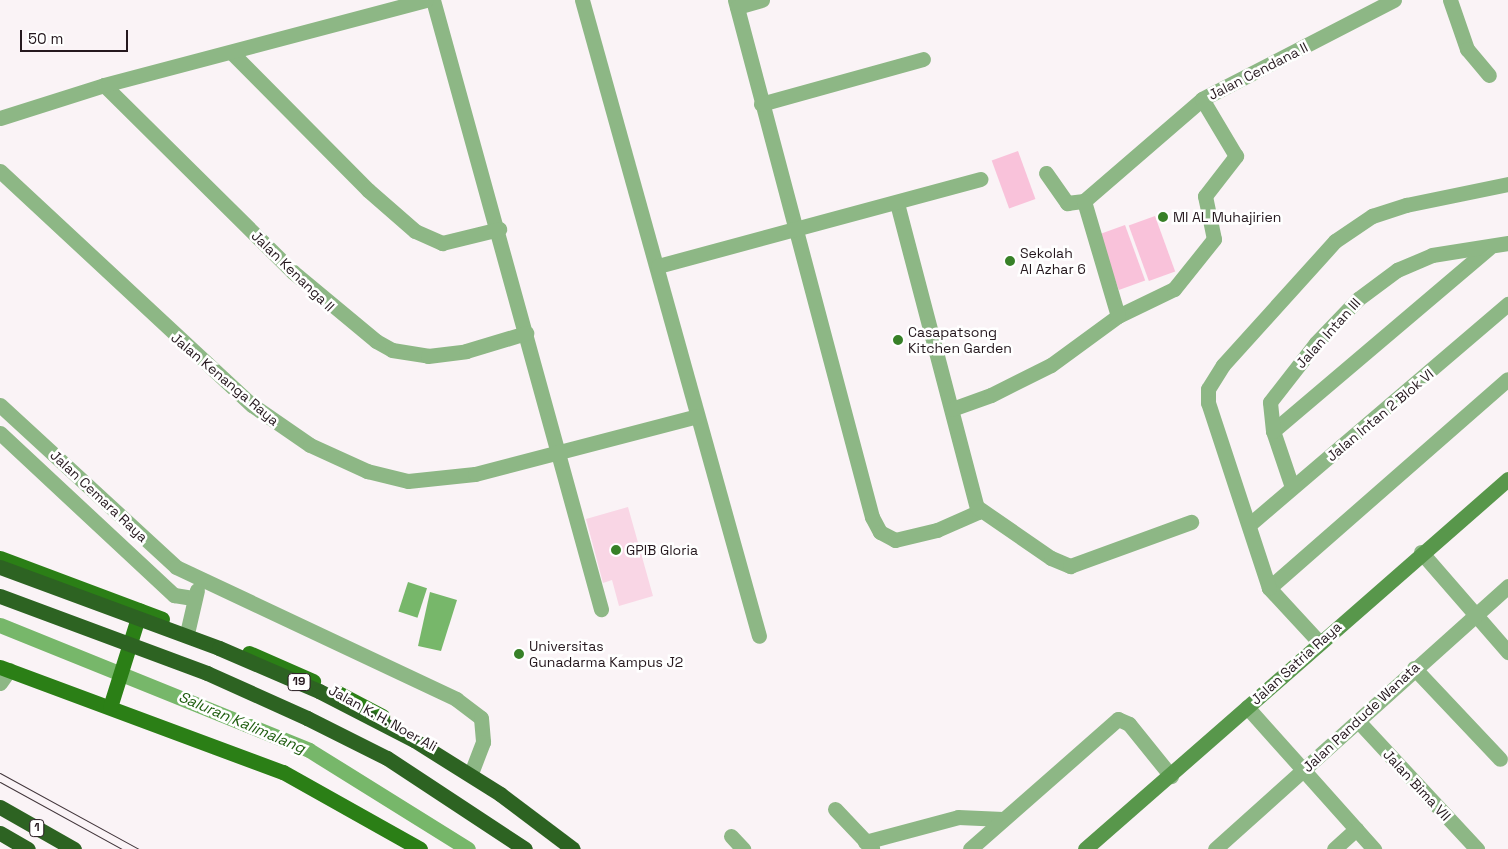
<!DOCTYPE html>
<style>
body{margin:0}
#map{position:relative;width:1508px;height:849px;overflow:hidden;background:#faf3f6;font-family:"Space Grotesk",sans-serif}
div>[style]{position:absolute}
.green>*{inset:0;background:#f9c2da;transform-origin:0 0}
.water>*{inset:0;background:#77b76a;transform-origin:0 0}
.canal>*{height:15px;margin:-7.5px;padding:0 7.5px;transform-origin:7.5px;border-radius:7.5px;background:#77b76a}
.building>*{inset:0;background:#f9d6e5}
.street>*{height:15px;margin:-7.5px;padding:0 7.5px;transform-origin:7.5px;border-radius:7.5px;background:#8db785}
.secondary>*{height:15px;margin:-7.5px;padding:0 7.5px;transform-origin:7.5px;border-radius:7.5px;background:#58974b}
.primary>*{height:15px;margin:-7.5px;padding:0 7.5px;transform-origin:7.5px;border-radius:7.5px;background:#2b7f16}
.highway>*{height:15px;margin:-7.5px;padding:0 7.5px;transform-origin:7.5px;border-radius:7.5px;background:#2d6322}
.tram>*{height:1px;margin:-0.5px;padding:0 0.5px;transform-origin:0.5px;border-radius:0.5px;background:#41353a}
.highway-bridge>*{height:15px;margin:-7.5px;padding:0 7.5px;transform-origin:7.5px;border-radius:7.5px;background:#2d6322}
.dots>*{width:14px;height:14px;translate:-50% -50%;box-sizing:border-box;border:2px solid #fff;border-radius:50%}
span{translate:-50% -50%;white-space:nowrap;text-align:center;line-height:1.15;-webkit-text-stroke:5px #fff;paint-order:stroke}
.shield-label span{padding:1px 4px;background:#fff;border:1px solid;border-radius:4px;-webkit-text-stroke-width:0}
.shield-label{font-size:12px;color:#25181e;font-weight:700}
.street-label{font-size:14px;color:#25181e}
.poi-label{font-size:14px;color:#25181e}
.left{translate:0 -50%;text-align:left}
.water-label{font-size:15px;color:#1d5c0e;font-style:italic}
.scale{position:absolute;left:20px;top:30px;width:108px;height:22px;box-sizing:border-box;border:2px solid #25181e;border-top:0;padding-left:6px;font-size:15px;line-height:18px;white-space:nowrap;color:#25181e;-webkit-text-stroke:4px #fff;paint-order:stroke}
</style>
<div id="map">
<div class="green">
<div style="left:1018px;top:151px;width:51px;height:28px;rotate:70deg"></div>
<div style="left:1155px;top:216px;width:59px;height:28px;rotate:70deg"></div>
<div style="left:1125px;top:225px;width:59px;height:28px;rotate:70deg"></div>
</div>
<div class="water">
<div style="left:408px;top:582px;width:20px;height:31px;rotate:18deg"></div>
<div style="clip-path:polygon(430px 592px,457px 600px,441px 651px,418px 646px)"></div>
</div>
<div class="canal">
<div style="left:0;top:625px;width:333px;rotate:22deg"></div>
<div style="left:309px;top:750px;width:187px;rotate:31.9deg"></div>
</div>
<div class="building">
<div style="clip-path:polygon(628px 507px,653px 596px,619px 606px,612px 580px,603px 583px,586px 519px)"></div>
</div>
<div class="street">
<div style="left:433px;top:0;width:632px;rotate:74.58deg"></div>
<div style="left:582px;top:0;width:660px;rotate:74.45deg"></div>
<div style="left:735px;top:0;width:535px;rotate:75.16deg"></div>
<div style="left:872px;top:517px;width:17px;rotate:62deg"></div>
<div style="left:880px;top:532px;width:17px;rotate:28deg"></div>
<div style="left:895px;top:540px;width:43px;rotate:-13.4deg"></div>
<div style="left:937px;top:530px;width:45px;rotate:-23.7deg"></div>
<div style="left:978px;top:512px;width:319px;rotate:-104.7deg"></div>
<div style="left:1450px;top:0;width:52px;rotate:70.9deg"></div>
<div style="left:1467px;top:49px;width:34px;rotate:50deg"></div>
<div style="left:737px;top:7px;width:26px;rotate:-16deg"></div>
<div style="left:233px;top:54px;width:192px;rotate:45.2deg"></div>
<div style="left:368px;top:190px;width:62px;rotate:41.1deg"></div>
<div style="left:415px;top:231px;width:30px;rotate:24deg"></div>
<div style="left:442px;top:243px;width:59px;rotate:-13.8deg"></div>
<div style="left:104px;top:85px;width:266px;rotate:44.7deg"></div>
<div style="left:293px;top:272px;width:108px;rotate:39.7deg"></div>
<div style="left:376px;top:341px;width:18px;rotate:29deg"></div>
<div style="left:392px;top:350px;width:36px;rotate:9deg"></div>
<div style="left:428px;top:356px;width:38px;rotate:-7deg"></div>
<div style="left:466px;top:351px;width:63px;rotate:-16.7deg"></div>
<div style="left:761px;top:104px;width:168px;rotate:-15.5deg"></div>
<div style="left:0;top:118px;width:109px;rotate:-17.6deg"></div>
<div style="left:104px;top:85px;width:333px;rotate:-14.8deg"></div>
<div style="left:0;top:171px;width:344px;rotate:42.9deg"></div>
<div style="left:252px;top:405px;width:70px;rotate:34.6deg"></div>
<div style="left:310px;top:445px;width:63px;rotate:24.5deg"></div>
<div style="left:367px;top:471px;width:42px;rotate:13.7deg"></div>
<div style="left:408px;top:481px;width:67px;rotate:-6deg"></div>
<div style="left:475px;top:474px;width:229px;rotate:-14.6deg"></div>
<div style="left:1046px;top:173px;width:37px;rotate:55deg"></div>
<div style="left:1067px;top:203px;width:17px;rotate:-7deg"></div>
<div style="left:1084px;top:201px;width:156px;rotate:-40.8deg"></div>
<div style="left:1202px;top:99px;width:216px;rotate:-27.3deg"></div>
<div style="left:658px;top:266px;width:334px;rotate:-15.1deg"></div>
<div style="left:1118px;top:316px;width:62px;rotate:-25.7deg"></div>
<div style="left:1174px;top:289px;width:64px;rotate:-51.3deg"></div>
<div style="left:1214px;top:239px;width:44px;rotate:-101.8deg"></div>
<div style="left:1205px;top:196px;width:51px;rotate:-52.2deg"></div>
<div style="left:1236px;top:156px;width:66px;rotate:-120.8deg"></div>
<div style="left:0;top:405px;width:239px;rotate:42.6deg"></div>
<div style="left:176px;top:567px;width:310px;rotate:25.2deg"></div>
<div style="left:456px;top:699px;width:31px;rotate:37deg"></div>
<div style="left:481px;top:718px;width:24px;rotate:85deg"></div>
<div style="left:483px;top:742px;width:30px;rotate:111deg"></div>
<div style="left:952px;top:409px;width:41px;rotate:-19.7deg"></div>
<div style="left:991px;top:395px;width:67px;rotate:-26.6deg"></div>
<div style="left:1051px;top:365px;width:83px;rotate:-36.2deg"></div>
<div style="left:1118px;top:316px;width:120px;rotate:-106.5deg"></div>
<div style="left:1273px;top:431px;width:283px;rotate:-40.3deg"></div>
<div style="left:0;top:433px;width:238px;rotate:43deg"></div>
<div style="left:174px;top:595px;width:19px;rotate:9deg"></div>
<div style="left:1292px;top:487px;width:59px;rotate:-108.7deg"></div>
<div style="left:1273px;top:431px;width:29px;rotate:-96deg"></div>
<div style="left:1270px;top:402px;width:75px;rotate:-52.1deg"></div>
<div style="left:1316px;top:343px;width:61px;rotate:-46.3deg"></div>
<div style="left:1358px;top:299px;width:49px;rotate:-36.6deg"></div>
<div style="left:1397px;top:270px;width:38px;rotate:-23deg"></div>
<div style="left:1432px;top:255px;width:77px;rotate:-9deg"></div>
<div style="left:977px;top:507px;width:90px;rotate:34.6deg"></div>
<div style="left:1051px;top:558px;width:21px;rotate:23deg"></div>
<div style="left:1070px;top:566px;width:129px;rotate:-20deg"></div>
<div style="left:1250px;top:524px;width:339px;rotate:-40.5deg"></div>
<div style="left:1421px;top:552px;width:133px;rotate:49deg"></div>
<div style="left:1269px;top:588px;width:317px;rotate:-41.2deg"></div>
<div style="left:188px;top:629px;width:40px;rotate:-77deg"></div>
<div style="left:1319px;top:642px;width:74px;rotate:-132.8deg"></div>
<div style="left:1269px;top:588px;width:195px;rotate:-108.2deg"></div>
<div style="left:1208px;top:403px;width:14px;rotate:-90deg"></div>
<div style="left:1208px;top:389px;width:28px;rotate:-58deg"></div>
<div style="left:1223px;top:365px;width:167px;rotate:-47.9deg"></div>
<div style="left:1335px;top:241px;width:45px;rotate:-34deg"></div>
<div style="left:1372px;top:216px;width:36px;rotate:-18deg"></div>
<div style="left:1406px;top:205px;width:104px;rotate:-11.6deg"></div>
<div style="left:1414px;top:668px;width:125px;rotate:46.6deg"></div>
<div style="left:0;top:683px;width:16px;rotate:-55deg"></div>
<div style="left:1247px;top:707px;width:191px;rotate:48.2deg"></div>
<div style="left:1358px;top:721px;width:175px;rotate:47.1deg"></div>
<div style="left:835px;top:809px;width:54px;rotate:46.5deg"></div>
<div style="left:731px;top:836px;width:18px;rotate:47deg"></div>
<div style="left:865px;top:842px;width:96px;rotate:-15deg"></div>
<div style="left:958px;top:817px;width:45px;rotate:2.5deg"></div>
<div style="left:970px;top:849px;width:197px;rotate:-41.3deg"></div>
<div style="left:1118px;top:719px;width:12px;rotate:24deg"></div>
<div style="left:1129px;top:724px;width:67px;rotate:51.1deg"></div>
<div style="left:1215px;top:849px;width:394px;rotate:-41.9deg"></div>
<div style="left:1334px;top:849px;width:30px;rotate:-42deg"></div>
</div>
<div class="secondary">
<div style="left:1085px;top:849px;width:562px;rotate:-41.18deg"></div>
</div>
<div class="primary">
<div style="left:0;top:558px;width:173px;rotate:20.6deg"></div>
<div style="left:249px;top:653px;width:70px;rotate:23.6deg"></div>
<div style="left:0;top:667px;width:302px;rotate:20.4deg"></div>
<div style="left:283px;top:772px;width:157px;rotate:29.3deg"></div>
<div style="left:338px;top:693px;width:50px;rotate:27.6deg"></div>
<div style="left:110px;top:707px;width:101px;rotate:-72.6deg"></div>
</div>
<div class="highway">
<div style="left:0;top:807px;width:85px;rotate:29.6deg"></div>
<div style="left:0;top:833px;width:32px;rotate:30deg"></div>
</div>
<div class="tram">
<div style="left:0;top:773px;width:158px;rotate:28.7deg"></div>
<div style="left:0;top:782px;width:139px;rotate:28.8deg"></div>
</div>
<div class="highway-bridge">
<div style="left:0;top:567px;width:233px;rotate:20.3deg"></div>
<div style="left:219px;top:648px;width:109px;rotate:23.3deg"></div>
<div style="left:319px;top:691px;width:107px;rotate:27.3deg"></div>
<div style="left:414px;top:740px;width:102px;rotate:32.1deg"></div>
<div style="left:500px;top:794px;width:91px;rotate:37deg"></div>
<div style="left:0;top:596px;width:221px;rotate:20.4deg"></div>
<div style="left:207px;top:673px;width:110px;rotate:24.2deg"></div>
<div style="left:307px;top:718px;width:89px;rotate:26.6deg"></div>
<div style="left:387px;top:758px;width:165px;rotate:33.4deg"></div>
</div>
<div class="dots">
<div style="left:1163px;top:217px;background:#378027"></div>
<div style="left:1010px;top:261px;background:#378027"></div>
<div style="left:898px;top:340px;background:#378027"></div>
<div style="left:616px;top:550px;background:#378027"></div>
<div style="left:519px;top:654px;background:#378027"></div>
</div>
<div class="shield-label">
<span style="left:299px;top:682px">19</span>
<span style="left:37px;top:828px">1</span>
</div>
<div class="street-label">
<span style="left:1258px;top:71px;rotate:-27deg">Jalan Cendana II</span>
<span style="left:293px;top:271px;rotate:44deg">Jalan Kenanga II</span>
<span style="left:1328px;top:333px;rotate:-48deg">Jalan Intan III</span>
<span style="left:225px;top:379px;rotate:40deg">Jalan Kenanga Raya</span>
<span style="left:1380px;top:415px;rotate:-40deg">Jalan Intan 2 Blok VI</span>
<span style="left:99px;top:496px;rotate:43deg">Jalan Cemara Raya</span>
<span style="left:1296px;top:663px;rotate:-42deg">Jalan Satria Raya</span>
<span style="left:1361px;top:717px;rotate:-43deg">Jalan Pandude Wanata</span>
<span style="left:383px;top:718px;rotate:29deg">Jalan K. H. Noer Ali</span>
<span style="left:1417px;top:785px;rotate:47deg">Jalan Bima VII</span>
</div>
<div class="poi-label">
<span class="left" style="left:1173px;top:217px">MI AL Muhajirien</span>
<span class="left" style="left:1020px;top:261px">Sekolah<br>Al Azhar 6</span>
<span class="left" style="left:908px;top:340px">Casapatsong<br>Kitchen Garden</span>
<span class="left" style="left:626px;top:550px">GPIB Gloria</span>
<span class="left" style="left:529px;top:654px">Universitas<br>Gunadarma Kampus J2</span>
</div>
<div class="water-label">
<span style="left:242px;top:722px;rotate:23deg">Saluran Kalimalang</span>
</div>
<div class="scale">50 m</div>
</div>
